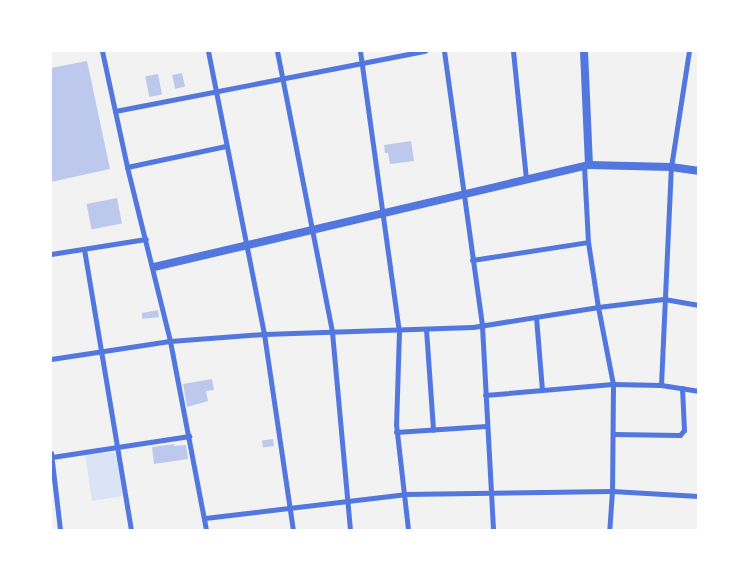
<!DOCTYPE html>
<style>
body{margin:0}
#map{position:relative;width:749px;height:581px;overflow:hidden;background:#f2f2f2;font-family:"Space Grotesk",sans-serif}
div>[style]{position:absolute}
.green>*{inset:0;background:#dbe4f7}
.building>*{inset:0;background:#bdc9ec;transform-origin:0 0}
.minor>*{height:5px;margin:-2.5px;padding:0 2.5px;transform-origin:2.5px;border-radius:2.5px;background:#5277de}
.tertiary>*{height:8px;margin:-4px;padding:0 4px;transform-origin:4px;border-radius:4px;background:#5277de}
span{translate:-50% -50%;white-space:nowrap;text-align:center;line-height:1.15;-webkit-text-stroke:5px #fff;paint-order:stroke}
.frame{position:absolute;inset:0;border:52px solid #fff;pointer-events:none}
</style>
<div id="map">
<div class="green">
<div style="clip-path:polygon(112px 452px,116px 454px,123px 496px,92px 501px,85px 455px)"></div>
</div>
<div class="building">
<div style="clip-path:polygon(87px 61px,110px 169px,51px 182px,51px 68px)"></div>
<div style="left:182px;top:73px;width:14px;height:10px;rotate:78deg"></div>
<div style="left:158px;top:74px;width:21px;height:13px;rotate:79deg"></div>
<div style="clip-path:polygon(411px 141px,414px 161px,390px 164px,388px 153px,385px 153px,384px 145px)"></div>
<div style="left:117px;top:198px;width:26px;height:31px;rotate:79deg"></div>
<div style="clip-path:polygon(158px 310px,159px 317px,142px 319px,142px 313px)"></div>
<div style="clip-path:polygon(212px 379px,214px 390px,206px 391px,208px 401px,187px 407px,183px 384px)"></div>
<div style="left:273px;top:439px;width:7px;height:11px;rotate:82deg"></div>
<div style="clip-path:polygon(174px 444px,174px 446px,186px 445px,188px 459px,154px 464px,152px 447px)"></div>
</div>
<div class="minor">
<div style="left:102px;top:51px;width:119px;rotate:77.8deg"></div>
<div style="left:127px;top:167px;width:179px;rotate:76.1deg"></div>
<div style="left:170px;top:341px;width:192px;rotate:79.2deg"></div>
<div style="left:208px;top:51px;width:288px;rotate:78.8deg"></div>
<div style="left:264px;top:334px;width:198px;rotate:81.6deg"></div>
<div style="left:277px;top:51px;width:286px;rotate:78.9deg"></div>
<div style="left:332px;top:332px;width:199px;rotate:84.8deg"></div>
<div style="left:360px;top:51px;width:283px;rotate:82.1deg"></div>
<div style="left:399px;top:331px;width:93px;rotate:91.8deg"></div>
<div style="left:396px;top:424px;width:107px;rotate:83.5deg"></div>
<div style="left:444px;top:51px;width:278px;rotate:82.1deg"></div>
<div style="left:482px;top:326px;width:204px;rotate:86.9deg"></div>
<div style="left:513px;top:51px;width:129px;rotate:84.2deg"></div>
<div style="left:115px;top:111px;width:316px;rotate:-11deg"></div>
<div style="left:584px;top:166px;width:76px;rotate:87deg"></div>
<div style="left:588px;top:242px;width:66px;rotate:81.3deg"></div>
<div style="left:598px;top:307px;width:78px;rotate:79deg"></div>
<div style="left:613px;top:384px;width:107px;rotate:90.5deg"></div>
<div style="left:612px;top:491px;width:39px;rotate:94deg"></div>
<div style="left:127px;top:167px;width:101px;rotate:-12deg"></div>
<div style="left:84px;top:249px;width:285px;rotate:80.5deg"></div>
<div style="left:51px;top:254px;width:96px;rotate:-9deg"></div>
<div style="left:472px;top:260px;width:117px;rotate:-8.8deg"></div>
<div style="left:536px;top:317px;width:73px;rotate:85.3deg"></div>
<div style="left:426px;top:329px;width:101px;rotate:86deg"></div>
<div style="left:51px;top:359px;width:120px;rotate:-8.6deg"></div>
<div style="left:170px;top:341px;width:94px;rotate:-4.3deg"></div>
<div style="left:264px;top:334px;width:209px;rotate:-1.9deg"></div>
<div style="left:473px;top:327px;width:127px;rotate:-9.1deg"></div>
<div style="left:598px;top:307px;width:66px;rotate:-6.9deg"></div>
<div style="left:664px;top:299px;width:35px;rotate:10deg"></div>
<div style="left:661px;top:385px;width:218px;rotate:-87.4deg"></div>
<div style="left:671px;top:167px;width:117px;rotate:-81.2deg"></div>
<div style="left:485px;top:395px;width:128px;rotate:-4.9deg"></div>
<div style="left:613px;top:384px;width:48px;rotate:1.2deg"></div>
<div style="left:661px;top:385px;width:37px;rotate:9deg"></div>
<div style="left:396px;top:432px;width:90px;rotate:-3.8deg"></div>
<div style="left:613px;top:434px;width:67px;rotate:0.9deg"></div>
<div style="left:680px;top:435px;width:6px;rotate:-51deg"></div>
<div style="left:684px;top:430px;width:42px;rotate:-92.7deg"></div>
<div style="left:51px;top:453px;width:78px;rotate:83.3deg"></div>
<div style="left:52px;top:457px;width:139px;rotate:-8.7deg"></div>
<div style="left:205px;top:518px;width:201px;rotate:-6.8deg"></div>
<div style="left:405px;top:494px;width:207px;rotate:-0.8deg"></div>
<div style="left:612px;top:491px;width:86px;rotate:3.3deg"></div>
</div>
<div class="tertiary">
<div style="left:584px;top:51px;width:114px;rotate:87.5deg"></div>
<div style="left:154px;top:267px;width:447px;rotate:-13.2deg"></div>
<div style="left:589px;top:165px;width:82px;rotate:1.4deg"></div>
<div style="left:671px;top:167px;width:27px;rotate:8deg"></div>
</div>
<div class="frame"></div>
</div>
